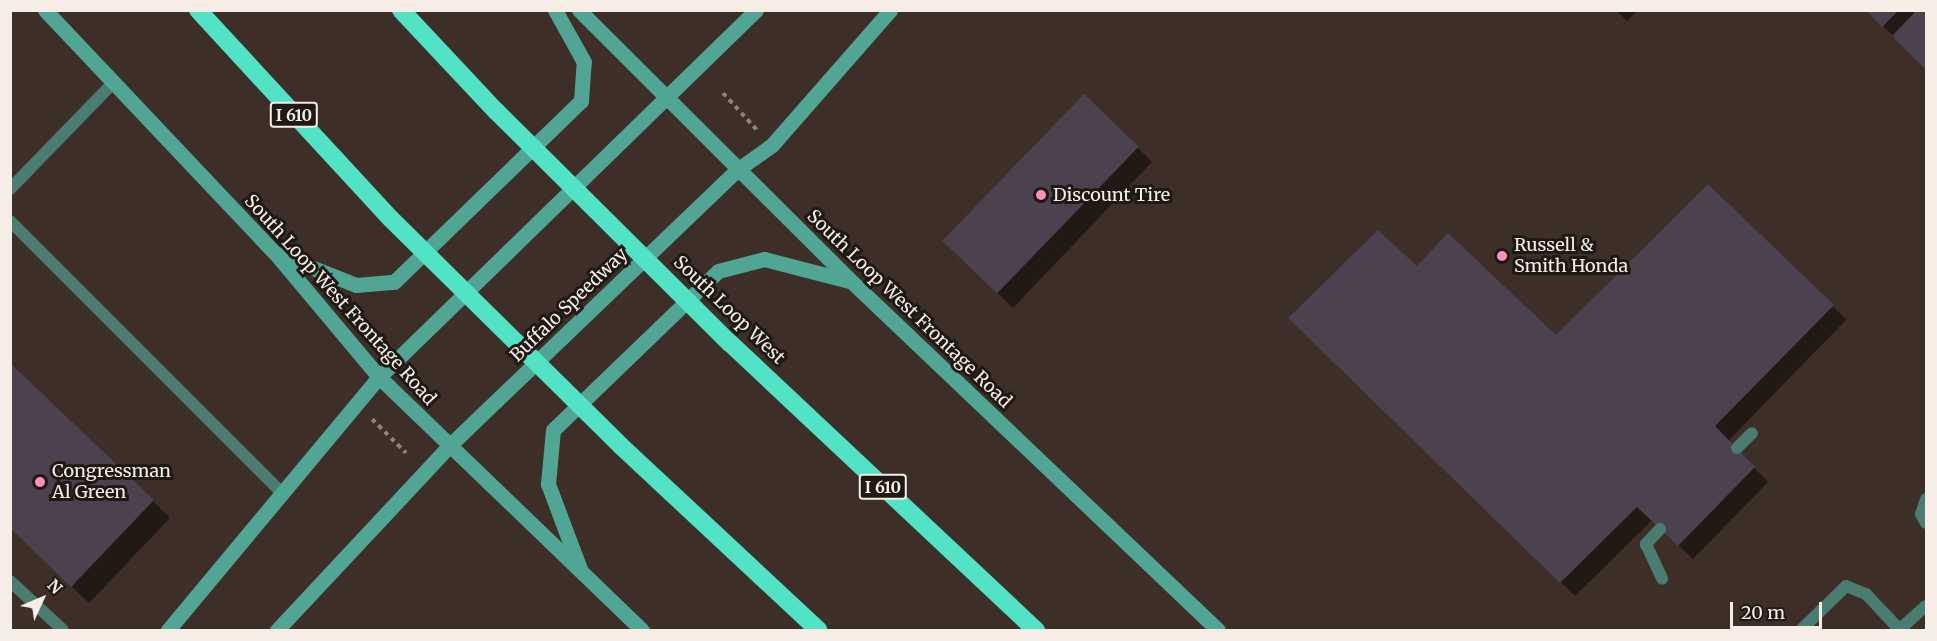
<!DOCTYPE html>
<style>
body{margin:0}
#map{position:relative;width:1937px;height:641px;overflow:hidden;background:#3d2f27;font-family:Merriweather,serif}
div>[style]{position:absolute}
.shadow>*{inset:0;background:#0007}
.building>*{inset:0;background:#4c414e;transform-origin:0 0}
.path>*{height:4px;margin-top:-2px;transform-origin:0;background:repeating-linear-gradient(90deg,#8d817a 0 4.5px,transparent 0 9px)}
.lane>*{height:12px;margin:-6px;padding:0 6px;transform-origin:6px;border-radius:6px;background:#4a7c71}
.secondary>*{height:15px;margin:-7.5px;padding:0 7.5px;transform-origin:7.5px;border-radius:7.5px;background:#50a594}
.highway>*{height:18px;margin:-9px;padding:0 9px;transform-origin:9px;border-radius:9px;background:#52e2c6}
.highway-bridge>*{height:18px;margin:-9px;padding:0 9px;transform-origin:9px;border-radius:9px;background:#52e2c6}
.dots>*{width:16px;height:16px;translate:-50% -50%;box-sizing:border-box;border:3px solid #1f1915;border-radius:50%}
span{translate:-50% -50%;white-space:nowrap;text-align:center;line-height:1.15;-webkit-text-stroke:6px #1f1915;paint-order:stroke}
.shield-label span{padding:2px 4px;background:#1f1915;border:2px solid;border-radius:4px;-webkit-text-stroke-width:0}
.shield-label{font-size:16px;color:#f6ede7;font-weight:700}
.poi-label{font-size:18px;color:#f6ede7}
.left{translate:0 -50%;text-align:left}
.street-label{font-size:18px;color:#f6ede7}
.frame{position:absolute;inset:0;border:12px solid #f6ede7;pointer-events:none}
.north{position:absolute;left:12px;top:569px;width:60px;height:60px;-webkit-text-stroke:4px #1f1915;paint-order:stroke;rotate:46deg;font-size:16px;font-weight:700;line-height:24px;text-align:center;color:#f6ede7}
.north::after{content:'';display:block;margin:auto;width:21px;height:27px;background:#f6ede7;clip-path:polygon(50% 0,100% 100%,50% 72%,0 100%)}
.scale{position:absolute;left:1730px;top:602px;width:92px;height:27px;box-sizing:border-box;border:3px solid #f6ede7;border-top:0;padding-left:8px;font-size:18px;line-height:21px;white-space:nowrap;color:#f6ede7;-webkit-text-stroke:4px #1f1915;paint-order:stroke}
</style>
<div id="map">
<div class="shadow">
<div style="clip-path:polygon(1616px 10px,1638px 10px,1627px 21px)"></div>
<div style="clip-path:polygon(1867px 10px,1926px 10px,1926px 68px,1897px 40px)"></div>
<div style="clip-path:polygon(1138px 148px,1152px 162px,1013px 308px,959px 256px)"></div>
<div style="clip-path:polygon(1417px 268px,1556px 337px,1833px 306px,1846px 320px,1728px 441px,1768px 482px,1693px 559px,1652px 520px,1575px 596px,1291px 318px)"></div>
<div style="clip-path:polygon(153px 501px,170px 518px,89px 603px,10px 527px)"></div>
</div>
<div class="building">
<div style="clip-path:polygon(1866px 10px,1899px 10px,1882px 27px)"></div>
<div style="clip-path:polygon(1917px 10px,1926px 10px,1926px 70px,1892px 36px)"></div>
<div style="left:1084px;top:94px;width:76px;height:204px;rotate:44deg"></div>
<div style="clip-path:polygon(1708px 184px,1834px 305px,1715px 426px,1755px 467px,1678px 546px,1637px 507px,1560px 583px,1288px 318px,1378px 230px,1417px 266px,1448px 233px,1556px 335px)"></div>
<div style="clip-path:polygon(10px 363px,154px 500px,71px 587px,10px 528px)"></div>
</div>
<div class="path">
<div style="left:723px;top:93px;width:50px;rotate:47.4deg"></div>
<div style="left:372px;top:419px;width:48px;rotate:45deg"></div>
</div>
<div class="lane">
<div style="left:10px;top:189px;width:145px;rotate:-45.8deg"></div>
<div style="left:10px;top:221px;width:383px;rotate:45deg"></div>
<div style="left:1737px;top:448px;width:21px;rotate:-45deg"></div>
<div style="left:1926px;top:499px;width:16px;rotate:108deg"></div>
<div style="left:1921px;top:514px;width:10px;rotate:61deg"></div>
<div style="left:1660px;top:529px;width:21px;rotate:133deg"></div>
<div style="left:1646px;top:544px;width:38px;rotate:65deg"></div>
<div style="left:10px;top:581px;width:72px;rotate:42.8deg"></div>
<div style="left:1801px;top:630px;width:63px;rotate:-44.4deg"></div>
<div style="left:1846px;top:586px;width:22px;rotate:22deg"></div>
<div style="left:1866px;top:594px;width:50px;rotate:46.6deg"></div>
<div style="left:1899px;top:630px;width:36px;rotate:-42deg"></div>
</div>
<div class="secondary">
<div style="left:45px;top:10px;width:335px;rotate:46.6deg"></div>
<div style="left:275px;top:253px;width:162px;rotate:50deg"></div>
<div style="left:379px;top:377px;width:365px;rotate:43.9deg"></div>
<div style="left:579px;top:10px;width:385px;rotate:44.9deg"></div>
<div style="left:852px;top:282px;width:505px;rotate:43.56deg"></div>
<div style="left:278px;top:254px;width:84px;rotate:21.7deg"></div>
<div style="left:356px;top:285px;width:38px;rotate:-5deg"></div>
<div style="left:394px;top:282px;width:260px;rotate:-44.1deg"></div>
<div style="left:581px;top:101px;width:39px;rotate:-86deg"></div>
<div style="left:584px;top:62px;width:60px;rotate:-119.1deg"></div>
<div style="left:580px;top:569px;width:91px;rotate:-110.6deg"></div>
<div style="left:548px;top:484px;width:54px;rotate:-84.7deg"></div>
<div style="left:553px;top:430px;width:229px;rotate:-43.9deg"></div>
<div style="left:718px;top:271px;width:48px;rotate:-14.6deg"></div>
<div style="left:764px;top:259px;width:88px;rotate:14.5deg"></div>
<div style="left:168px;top:630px;width:329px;rotate:-50.2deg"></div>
<div style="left:379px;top:377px;width:526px;rotate:-44.23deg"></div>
<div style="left:277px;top:630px;width:252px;rotate:-46.9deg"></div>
<div style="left:449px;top:446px;width:399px;rotate:-43.8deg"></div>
<div style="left:737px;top:170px;width:43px;rotate:-35.5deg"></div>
<div style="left:772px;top:145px;width:179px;rotate:-48.8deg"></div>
</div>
<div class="highway">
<div style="left:198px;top:10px;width:284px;rotate:47.3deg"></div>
<div style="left:401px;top:10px;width:139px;rotate:46.8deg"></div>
<div style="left:730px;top:343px;width:420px;rotate:43.2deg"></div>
<div style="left:621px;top:446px;width:270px;rotate:43deg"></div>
</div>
<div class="highway-bridge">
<div style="left:496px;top:111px;width:330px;rotate:44.8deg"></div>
<div style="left:391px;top:219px;width:323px;rotate:44.6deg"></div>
</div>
<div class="dots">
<div style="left:1041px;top:195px;background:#fe8ebc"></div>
<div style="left:1502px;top:256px;background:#fe8ebc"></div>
<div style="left:40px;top:482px;background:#fe8ebc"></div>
</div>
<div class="shield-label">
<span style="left:294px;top:115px">I 610</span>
<span style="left:883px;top:487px">I 610</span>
</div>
<div class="poi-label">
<span class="left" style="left:1053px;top:195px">Discount Tire</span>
<span class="left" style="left:1514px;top:256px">Russell &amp;<br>Smith Honda</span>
<span class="left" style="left:52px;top:482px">Congressman<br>Al Green</span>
</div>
<div class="street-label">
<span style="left:340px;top:300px;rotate:48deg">South Loop West Frontage Road</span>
<span style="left:569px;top:305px;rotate:-44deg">Buffalo Speedway</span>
<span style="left:909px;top:309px;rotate:44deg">South Loop West Frontage Road</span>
<span style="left:729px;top:310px;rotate:44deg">South Loop West</span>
</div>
<div class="frame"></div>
<div class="north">N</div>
<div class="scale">20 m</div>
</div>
